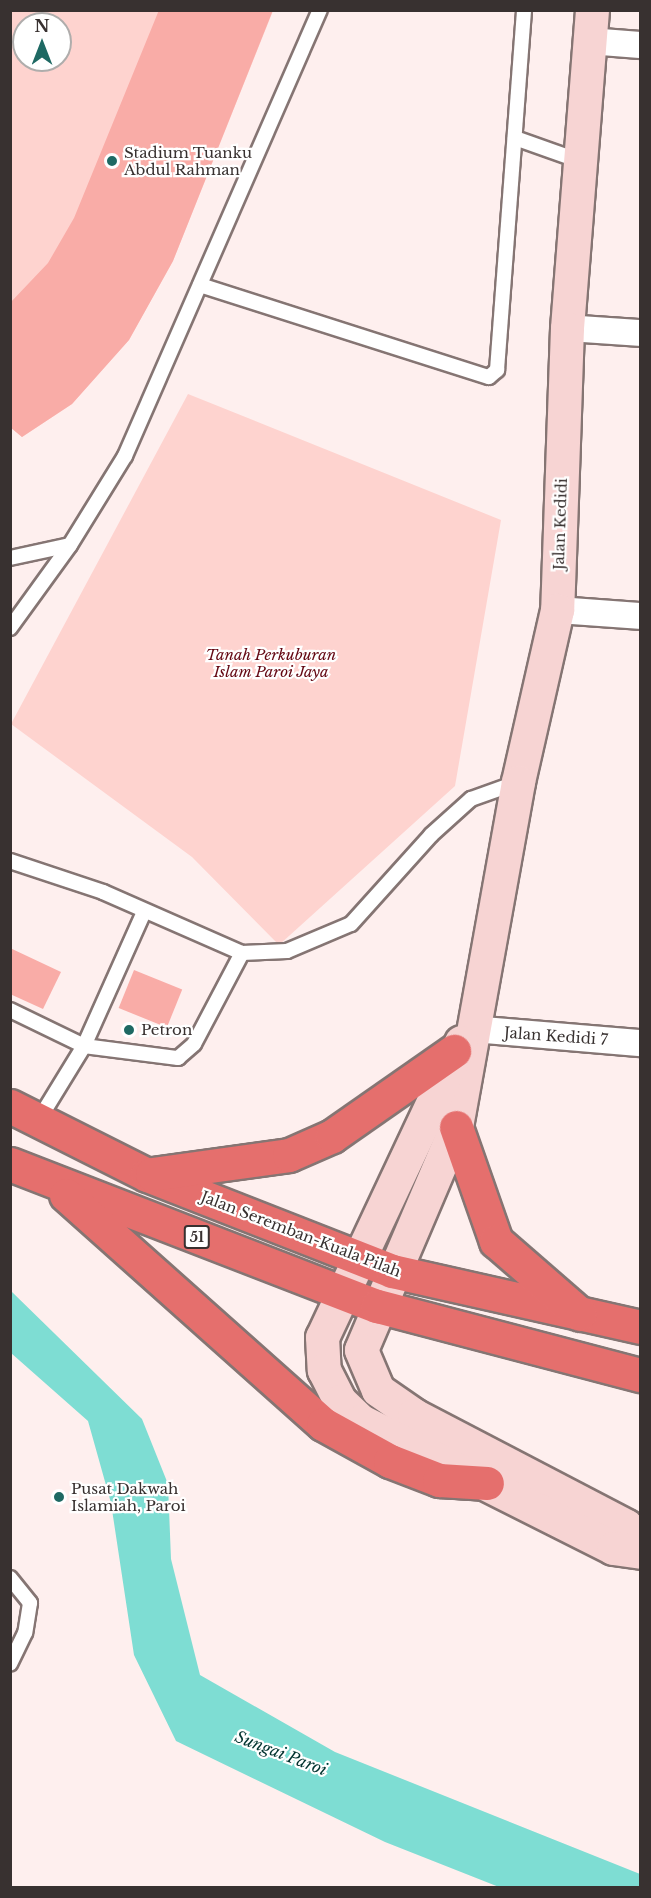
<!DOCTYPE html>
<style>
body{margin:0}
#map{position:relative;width:651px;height:1898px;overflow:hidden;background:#feefee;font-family:"Libre Baskerville",serif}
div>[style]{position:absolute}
.green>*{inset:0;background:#fed3cf}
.water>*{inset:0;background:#7eddd3}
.building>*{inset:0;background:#f9aca7;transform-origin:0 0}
.roads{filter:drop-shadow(2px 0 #857573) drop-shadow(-2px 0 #857573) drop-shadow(0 2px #857573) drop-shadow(0 -2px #857573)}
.lane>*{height:14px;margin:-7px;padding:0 7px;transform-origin:7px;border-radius:7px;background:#fff}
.street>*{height:26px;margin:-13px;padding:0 13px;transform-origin:13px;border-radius:13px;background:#fff}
.secondary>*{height:33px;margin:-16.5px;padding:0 16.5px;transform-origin:16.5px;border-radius:16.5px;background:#f7d4d3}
.highway>*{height:33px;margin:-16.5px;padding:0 16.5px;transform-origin:16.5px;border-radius:16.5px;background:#e56f6d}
.dots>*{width:16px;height:16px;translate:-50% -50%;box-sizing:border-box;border:3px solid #fff;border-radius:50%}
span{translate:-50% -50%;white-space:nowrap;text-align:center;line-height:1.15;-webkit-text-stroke:4.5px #fff;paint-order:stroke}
.shield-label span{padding:2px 4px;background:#fff;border:2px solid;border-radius:4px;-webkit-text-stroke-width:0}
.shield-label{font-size:14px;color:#383130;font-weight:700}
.poi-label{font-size:15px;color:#383130}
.left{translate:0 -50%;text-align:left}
.street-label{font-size:15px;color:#383130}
.park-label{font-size:15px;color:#640813;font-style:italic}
.water-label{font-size:16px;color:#033430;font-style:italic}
.frame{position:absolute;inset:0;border:12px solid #383130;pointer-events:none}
.north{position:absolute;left:12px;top:12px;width:60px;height:60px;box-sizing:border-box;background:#fff;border:2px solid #afadac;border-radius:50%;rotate:0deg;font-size:16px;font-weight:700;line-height:24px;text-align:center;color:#383130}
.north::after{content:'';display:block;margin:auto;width:21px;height:27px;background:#1e6963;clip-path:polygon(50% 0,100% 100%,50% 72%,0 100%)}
</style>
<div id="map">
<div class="green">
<div style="clip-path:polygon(evenodd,10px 11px,273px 11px,173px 261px,129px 340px,72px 404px,22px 437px,10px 427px,10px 11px,24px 24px,60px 24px,60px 60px,24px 60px,24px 24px)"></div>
<div style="clip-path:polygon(188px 394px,501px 520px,455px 786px,279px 945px,192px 857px,11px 724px)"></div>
</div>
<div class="water">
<div style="clip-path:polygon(11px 1291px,142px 1419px,168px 1484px,171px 1559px,200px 1675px,335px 1752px,640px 1874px,640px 1887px,499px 1887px,385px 1842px,176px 1741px,134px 1655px,111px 1503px,88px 1421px,11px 1353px)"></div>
</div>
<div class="building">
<div style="clip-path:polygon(159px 10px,273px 10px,173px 261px,129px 340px,72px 404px,22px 437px,10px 427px,10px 303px,48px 263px,74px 218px)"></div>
<div style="clip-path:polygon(10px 948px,61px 972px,43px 1009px,10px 994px)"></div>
<div style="left:134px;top:970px;width:52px;height:41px;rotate:22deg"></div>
</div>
<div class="roads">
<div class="lane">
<div style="left:515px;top:138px;width:69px;rotate:19.5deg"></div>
<div style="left:200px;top:285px;width:303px;rotate:17.7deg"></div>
<div style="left:489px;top:377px;width:11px;rotate:-41deg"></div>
<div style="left:497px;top:370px;width:361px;rotate:-85.7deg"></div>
<div style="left:10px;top:558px;width:61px;rotate:-12.2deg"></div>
<div style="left:70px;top:545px;width:105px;rotate:-58.3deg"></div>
<div style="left:125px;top:456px;width:487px;rotate:-66.4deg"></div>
<div style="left:10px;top:628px;width:102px;rotate:-54.1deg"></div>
<div style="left:10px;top:861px;width:98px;rotate:18.4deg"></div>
<div style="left:103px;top:892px;width:152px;rotate:23.7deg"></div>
<div style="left:242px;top:953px;width:45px;rotate:-2.5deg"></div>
<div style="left:287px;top:951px;width:69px;rotate:-22.9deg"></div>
<div style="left:351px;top:924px;width:120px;rotate:-48deg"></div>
<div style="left:431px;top:835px;width:54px;rotate:-42deg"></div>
<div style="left:471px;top:799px;width:48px;rotate:-19.6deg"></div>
<div style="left:10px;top:1010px;width:82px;rotate:25.9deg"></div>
<div style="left:84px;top:1046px;width:95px;rotate:7.3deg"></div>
<div style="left:178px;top:1058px;width:21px;rotate:-41deg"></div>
<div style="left:194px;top:1044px;width:103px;rotate:-62.2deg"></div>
<div style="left:38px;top:1121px;width:88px;rotate:-58.5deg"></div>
<div style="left:84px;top:1046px;width:147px;rotate:-65.9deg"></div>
<div style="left:10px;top:1578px;width:32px;rotate:51deg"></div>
<div style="left:30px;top:1603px;width:30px;rotate:99deg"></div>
<div style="left:25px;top:1633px;width:34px;rotate:116deg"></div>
</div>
<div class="street">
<div style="left:589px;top:41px;width:51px;rotate:4.5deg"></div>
<div style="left:567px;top:328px;width:73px;rotate:3.9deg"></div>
<div style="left:557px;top:610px;width:83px;rotate:4.1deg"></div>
<div style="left:472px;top:1029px;width:169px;rotate:4.8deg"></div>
</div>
<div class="secondary">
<div style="left:592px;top:10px;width:319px;rotate:94.5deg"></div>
<div style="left:567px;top:328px;width:282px;rotate:92deg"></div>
<div style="left:557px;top:610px;width:176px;rotate:102.8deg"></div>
<div style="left:518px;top:782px;width:351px;rotate:100.2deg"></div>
<div style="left:456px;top:1127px;width:242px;rotate:113.1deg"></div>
<div style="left:361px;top:1350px;width:43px;rotate:67deg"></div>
<div style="left:378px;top:1390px;width:44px;rotate:34.8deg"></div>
<div style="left:414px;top:1415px;width:239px;rotate:27.6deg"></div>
<div style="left:626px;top:1526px;width:20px;rotate:45deg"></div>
<div style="left:461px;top:1042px;width:326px;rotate:115.2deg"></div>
<div style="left:322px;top:1337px;width:33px;rotate:87deg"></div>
<div style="left:324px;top:1370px;width:35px;rotate:63deg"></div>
<div style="left:340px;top:1401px;width:29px;rotate:44deg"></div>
<div style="left:361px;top:1421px;width:282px;rotate:26.7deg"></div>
<div style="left:613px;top:1548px;width:27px;rotate:8deg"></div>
</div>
<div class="highway">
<div style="left:10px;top:1106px;width:153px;rotate:26.7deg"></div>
<div style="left:147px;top:1175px;width:263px;rotate:21.4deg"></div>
<div style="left:392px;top:1271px;width:254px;rotate:12.7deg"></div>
<div style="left:456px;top:1127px;width:121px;rotate:70.7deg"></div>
<div style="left:496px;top:1241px;width:111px;rotate:41deg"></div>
<div style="left:10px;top:1164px;width:394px;rotate:21.2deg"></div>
<div style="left:377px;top:1306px;width:272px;rotate:14.7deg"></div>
<div style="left:152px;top:1174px;width:138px;rotate:-7.9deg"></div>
<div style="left:289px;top:1155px;width:47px;rotate:-23.8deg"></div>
<div style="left:332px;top:1136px;width:149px;rotate:-34.9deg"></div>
<div style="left:66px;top:1195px;width:344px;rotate:41.7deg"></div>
<div style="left:323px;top:1424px;width:77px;rotate:28.9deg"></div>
<div style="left:390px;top:1461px;width:53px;rotate:21.2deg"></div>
<div style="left:439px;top:1480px;width:48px;rotate:3.6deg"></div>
</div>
</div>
<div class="dots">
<div style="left:112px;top:161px;background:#1e6963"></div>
<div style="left:129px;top:1030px;background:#1e6963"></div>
<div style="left:59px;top:1497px;background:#1e6963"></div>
</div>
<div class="shield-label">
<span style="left:197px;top:1237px">51</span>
</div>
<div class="poi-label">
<span class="left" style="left:124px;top:161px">Stadium Tuanku<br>Abdul Rahman</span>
<span class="left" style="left:141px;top:1030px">Petron</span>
<span class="left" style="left:71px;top:1497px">Pusat Dakwah<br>Islamiah, Paroi</span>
</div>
<div class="street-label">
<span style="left:560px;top:524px;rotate:-88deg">Jalan Kedidi</span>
<span style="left:556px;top:1036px;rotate:4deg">Jalan Kedidi 7</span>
<span style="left:301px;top:1234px;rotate:21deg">Jalan Seremban-Kuala Pilah</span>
</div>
<div class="park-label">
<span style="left:271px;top:663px">Tanah Perkuburan<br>Islam Paroi Jaya</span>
</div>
<div class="water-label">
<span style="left:281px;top:1753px;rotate:21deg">Sungai Paroi</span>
</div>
<div class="frame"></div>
<div class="north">N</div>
</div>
